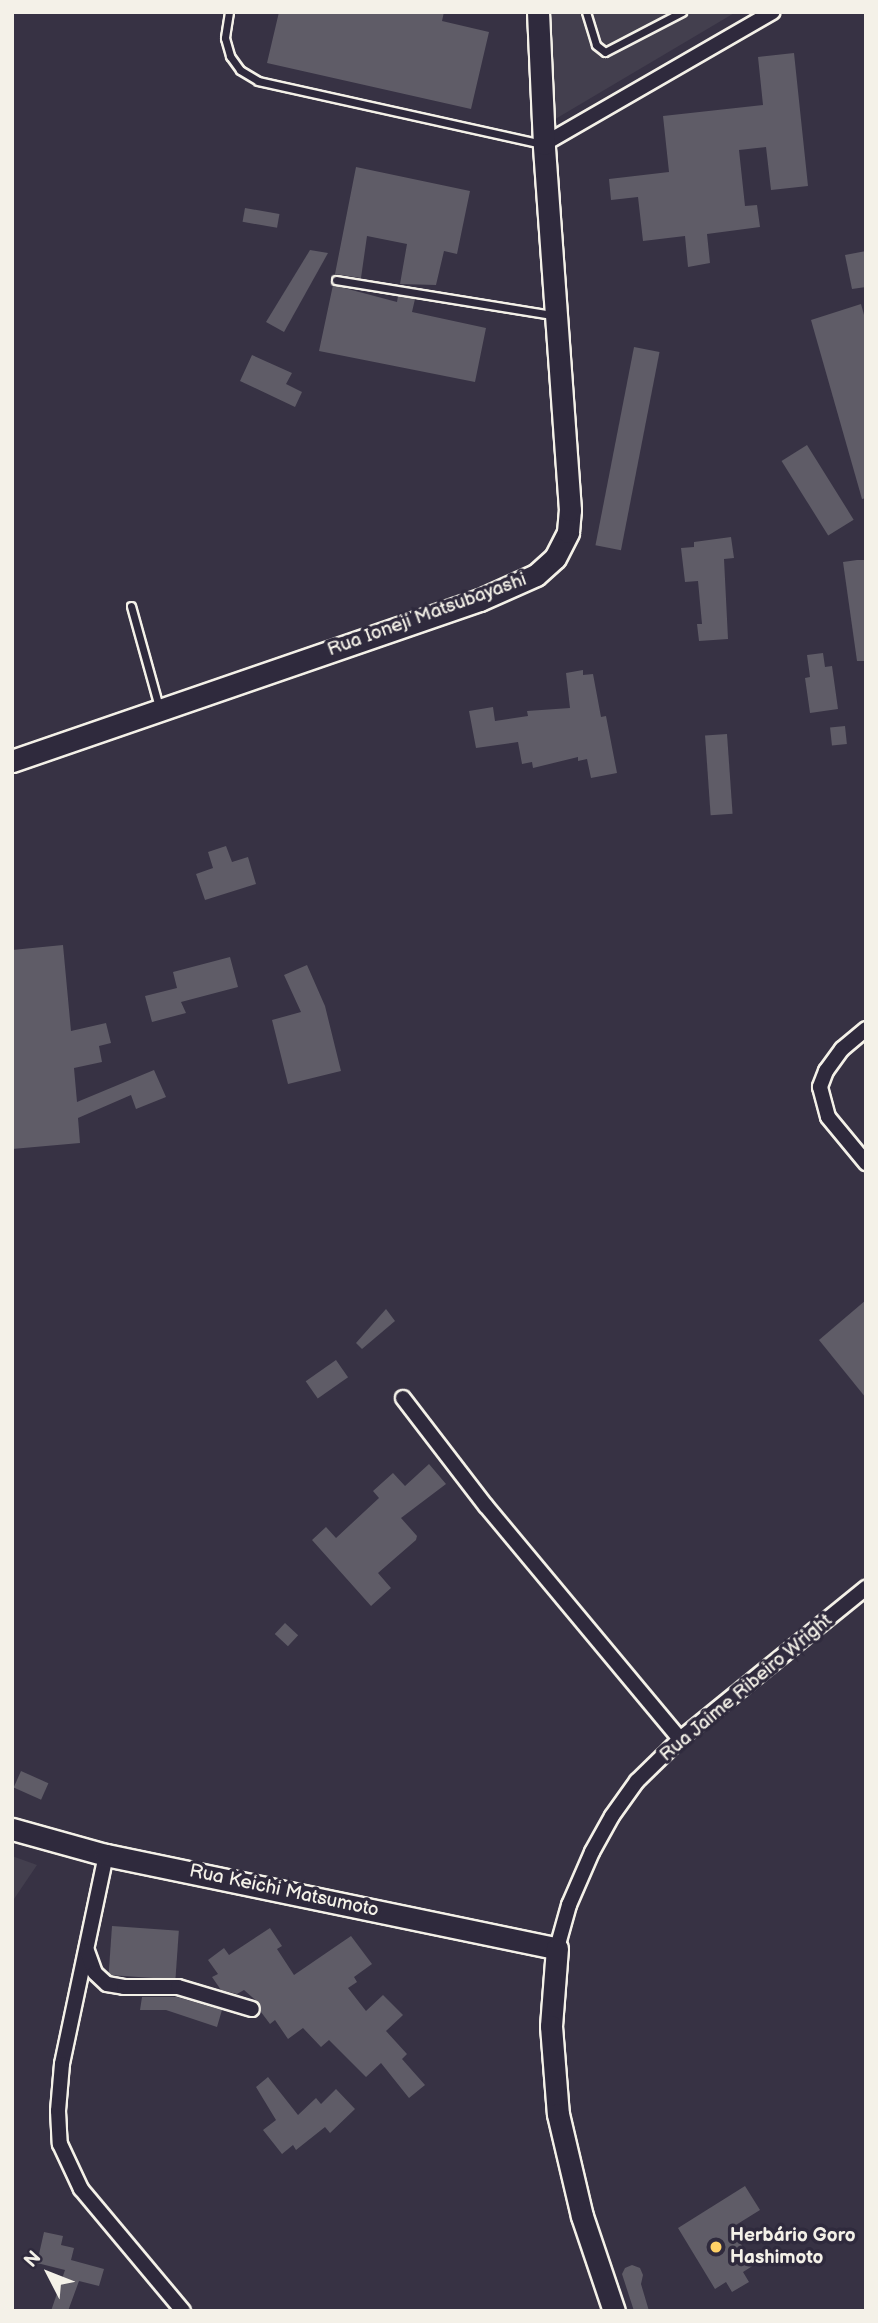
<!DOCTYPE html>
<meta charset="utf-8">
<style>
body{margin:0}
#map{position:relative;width:878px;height:2323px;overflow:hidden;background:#373244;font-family:"Balsamiq Sans",sans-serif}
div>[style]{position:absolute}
.built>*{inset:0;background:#433f4e}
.building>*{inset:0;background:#5f5c67;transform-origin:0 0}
.roads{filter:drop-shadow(2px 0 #f4f1e8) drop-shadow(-2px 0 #f4f1e8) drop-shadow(0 2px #f4f1e8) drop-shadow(0 -2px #f4f1e8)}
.lane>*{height:7px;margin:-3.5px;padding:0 3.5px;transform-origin:3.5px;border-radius:3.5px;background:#2f2a3d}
.street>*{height:14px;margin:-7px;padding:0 7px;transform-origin:7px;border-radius:7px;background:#2f2a3d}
.secondary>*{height:21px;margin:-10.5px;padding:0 10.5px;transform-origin:10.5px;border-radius:10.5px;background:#2f2a3d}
.dots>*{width:19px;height:19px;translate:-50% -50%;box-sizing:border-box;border:4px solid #2f2a3d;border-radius:50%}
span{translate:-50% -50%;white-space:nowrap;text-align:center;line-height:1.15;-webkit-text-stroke:7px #2f2a3d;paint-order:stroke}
.street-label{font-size:19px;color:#f4f1e8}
.poi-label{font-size:19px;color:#f4f1e8;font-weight:700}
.left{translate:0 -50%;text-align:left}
.frame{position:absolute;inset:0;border:14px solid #f4f1e8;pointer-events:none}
.north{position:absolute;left:14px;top:2239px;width:70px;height:70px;-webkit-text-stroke:5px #2f2a3d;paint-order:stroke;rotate:312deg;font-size:19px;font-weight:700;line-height:28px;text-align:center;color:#f4f1e8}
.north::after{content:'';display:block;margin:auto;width:24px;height:32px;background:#f4f1e8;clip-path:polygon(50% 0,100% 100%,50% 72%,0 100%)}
</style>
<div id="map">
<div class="built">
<div style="clip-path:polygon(548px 12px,736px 12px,552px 121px)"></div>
<div style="clip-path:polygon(12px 1856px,37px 1865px,12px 1902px)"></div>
</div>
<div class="building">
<div style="clip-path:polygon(279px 12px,444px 12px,442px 21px,489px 32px,471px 109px,267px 63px)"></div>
<div style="clip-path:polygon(794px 53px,808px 186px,771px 190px,766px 147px,739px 150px,745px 206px,757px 205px,760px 227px,707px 234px,710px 263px,688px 267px,685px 236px,643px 241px,638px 197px,611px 200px,609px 179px,669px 172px,663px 116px,763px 105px,758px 57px)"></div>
<div style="clip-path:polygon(356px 167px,470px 191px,457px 254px,444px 251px,436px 285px,400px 284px,407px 244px,367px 236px,361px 278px,335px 274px)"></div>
<div style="left:245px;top:208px;width:35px;height:14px;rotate:10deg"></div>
<div style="clip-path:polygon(310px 250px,328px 253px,284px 332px,266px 322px)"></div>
<div style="clip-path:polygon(866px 251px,866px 287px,852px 289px,845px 255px)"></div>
<div style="clip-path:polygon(333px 285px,397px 302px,398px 296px,415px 299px,412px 312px,486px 328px,475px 382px,319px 351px)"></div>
<div style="clip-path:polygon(861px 304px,866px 322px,866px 498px,862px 499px,811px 320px)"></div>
<div style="left:634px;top:347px;width:26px;height:202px;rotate:11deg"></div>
<div style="clip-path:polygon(252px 355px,292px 373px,286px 384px,302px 392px,295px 407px,240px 381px)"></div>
<div style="left:807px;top:445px;width:88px;height:30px;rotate:58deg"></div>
<div style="clip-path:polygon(731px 537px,734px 558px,724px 559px,728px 639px,699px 641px,697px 624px,702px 624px,698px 581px,685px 582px,681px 548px,694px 547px,694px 542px)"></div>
<div style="clip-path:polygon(857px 560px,866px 560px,866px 661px,857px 661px,843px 562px)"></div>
<div style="clip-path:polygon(823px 653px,825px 667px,832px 666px,838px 709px,810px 713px,805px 678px,810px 677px,807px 655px)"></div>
<div style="clip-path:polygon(583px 670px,583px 675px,593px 674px,601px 717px,606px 716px,617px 773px,591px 778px,587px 759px,578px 761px,578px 757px,533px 768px,532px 762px,522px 764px,518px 742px,476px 748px,469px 711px,493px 707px,495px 721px,528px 716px,527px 711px,570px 708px,566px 673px)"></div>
<div style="left:845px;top:726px;width:18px;height:15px;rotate:84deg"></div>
<div style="left:727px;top:734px;width:80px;height:22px;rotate:86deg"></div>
<div style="clip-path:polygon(226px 846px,232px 862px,248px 857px,256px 884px,205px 900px,196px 874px,213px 868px,208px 852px)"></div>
<div style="clip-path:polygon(63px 945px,71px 1031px,106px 1023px,111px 1043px,99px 1046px,102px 1062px,74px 1068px,77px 1102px,154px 1070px,166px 1097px,136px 1109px,131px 1095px,78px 1118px,80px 1143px,12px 1149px,12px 950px)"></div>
<div style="clip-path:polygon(230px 957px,238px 987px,181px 1002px,186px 1013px,152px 1022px,145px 996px,177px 988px,173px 972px)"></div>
<div style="clip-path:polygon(307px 965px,325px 1006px,341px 1071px,288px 1084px,272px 1020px,301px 1012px,284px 975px)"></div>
<div style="clip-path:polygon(866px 1300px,866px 1398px,819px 1340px)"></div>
<div style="clip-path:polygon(386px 1309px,395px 1321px,362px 1349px,356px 1343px)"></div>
<div style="left:336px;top:1360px;width:21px;height:37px;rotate:55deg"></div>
<div style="clip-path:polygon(429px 1464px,446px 1484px,401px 1518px,417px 1536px,416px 1540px,378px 1573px,391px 1588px,371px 1606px,312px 1540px,326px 1527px,336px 1538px,379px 1498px,373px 1491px,393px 1473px,405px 1486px)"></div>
<div style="left:285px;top:1623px;width:18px;height:15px;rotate:43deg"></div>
<div style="left:21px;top:1771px;width:30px;height:18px;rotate:24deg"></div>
<div style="left:112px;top:1926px;width:67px;height:49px;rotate:4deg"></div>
<div style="clip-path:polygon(270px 1928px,282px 1946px,277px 1949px,294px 1975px,351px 1936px,372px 1964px,354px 1977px,357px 1982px,348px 1988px,366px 2011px,383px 1995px,403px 2015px,386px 2031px,407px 2054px,402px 2059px,425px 2085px,409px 2098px,381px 2063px,366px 2077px,329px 2040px,321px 2047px,303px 2028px,288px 2039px,275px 2020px,270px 2024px,261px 2012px,259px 2003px,244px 1990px,237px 1994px,221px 1990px,212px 1977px,218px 1974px,208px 1960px,224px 1948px,229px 1955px)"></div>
<div style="clip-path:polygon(142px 1997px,177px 1997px,222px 2010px,217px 2027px,166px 2010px,140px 2010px)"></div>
<div style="clip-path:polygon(268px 2077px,298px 2115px,316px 2098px,321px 2104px,336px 2089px,355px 2109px,330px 2133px,325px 2127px,296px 2150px,293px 2145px,282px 2154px,263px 2130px,276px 2120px,256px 2087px)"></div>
<div style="clip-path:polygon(745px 2186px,760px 2210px,731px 2228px,754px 2265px,743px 2272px,749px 2282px,732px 2292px,726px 2282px,715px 2289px,678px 2228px)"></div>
<div style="clip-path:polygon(44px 2232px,63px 2236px,61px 2245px,74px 2248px,71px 2260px,104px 2269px,99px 2286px,79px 2281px,68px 2311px,51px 2311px,65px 2270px,37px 2263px)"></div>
<div style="clip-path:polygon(632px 2265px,640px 2268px,643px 2275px,641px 2284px,649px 2311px,634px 2311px,622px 2274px,625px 2268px)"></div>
</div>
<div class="roads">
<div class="lane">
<div style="left:229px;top:12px;width:26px;rotate:99deg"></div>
<div style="left:225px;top:38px;width:19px;rotate:74deg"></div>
<div style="left:230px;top:56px;width:17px;rotate:54deg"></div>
<div style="left:240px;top:70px;width:21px;rotate:31deg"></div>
<div style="left:258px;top:81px;width:291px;rotate:12.5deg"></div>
<div style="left:586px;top:12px;width:34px;rotate:73deg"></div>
<div style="left:596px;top:45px;width:11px;rotate:38deg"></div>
<div style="left:605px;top:52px;width:87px;rotate:-27.5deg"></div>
<div style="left:336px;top:280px;width:220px;rotate:9.2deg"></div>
<div style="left:131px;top:606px;width:105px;rotate:74.5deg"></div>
</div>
<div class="street">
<div style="left:544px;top:144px;width:264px;rotate:-30deg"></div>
<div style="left:866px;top:1029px;width:31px;rotate:140deg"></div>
<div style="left:842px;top:1049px;width:27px;rotate:126deg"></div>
<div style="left:826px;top:1071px;width:17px;rotate:111deg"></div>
<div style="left:820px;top:1087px;width:31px;rotate:75deg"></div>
<div style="left:828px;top:1117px;width:60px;rotate:50.4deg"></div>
<div style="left:403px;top:1398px;width:136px;rotate:52.5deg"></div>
<div style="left:486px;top:1506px;width:303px;rotate:50.2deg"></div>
<div style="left:106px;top:1855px;width:214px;rotate:101.9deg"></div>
<div style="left:62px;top:2064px;width:47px;rotate:94.9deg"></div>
<div style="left:58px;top:2111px;width:33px;rotate:87deg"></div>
<div style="left:60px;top:2144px;width:50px;rotate:65deg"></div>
<div style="left:81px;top:2189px;width:159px;rotate:50.1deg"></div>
<div style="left:557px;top:1948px;width:45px;rotate:-74.4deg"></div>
<div style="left:569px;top:1905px;width:58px;rotate:-66.5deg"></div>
<div style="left:592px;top:1852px;width:41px;rotate:-60.9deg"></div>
<div style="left:612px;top:1816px;width:43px;rotate:-54.5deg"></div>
<div style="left:637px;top:1781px;width:60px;rotate:-44.3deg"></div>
<div style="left:680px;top:1739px;width:240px;rotate:-39.1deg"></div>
<div style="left:87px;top:1951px;width:23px;rotate:70deg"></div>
<div style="left:95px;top:1973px;width:16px;rotate:43deg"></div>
<div style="left:107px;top:1984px;width:17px;rotate:10deg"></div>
<div style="left:124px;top:1987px;width:54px"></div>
<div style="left:178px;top:1987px;width:77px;rotate:16.6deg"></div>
</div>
<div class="secondary">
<div style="left:12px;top:761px;width:495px;rotate:-19deg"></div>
<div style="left:480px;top:600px;width:61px;rotate:-24.1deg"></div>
<div style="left:536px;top:575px;width:25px;rotate:-42deg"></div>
<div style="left:555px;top:558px;width:29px;rotate:-63deg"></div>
<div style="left:568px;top:532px;width:22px;rotate:-85deg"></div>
<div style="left:570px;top:510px;width:367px;rotate:-94.1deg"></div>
<div style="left:544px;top:144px;width:132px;rotate:-92.6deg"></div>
<div style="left:12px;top:1829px;width:98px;rotate:15.5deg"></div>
<div style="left:106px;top:1855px;width:460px;rotate:11.7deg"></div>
<div style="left:557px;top:1948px;width:78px;rotate:94.4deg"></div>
<div style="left:551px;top:2026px;width:88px;rotate:85.5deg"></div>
<div style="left:558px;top:2114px;width:105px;rotate:76.8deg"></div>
<div style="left:582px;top:2216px;width:100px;rotate:71.4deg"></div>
</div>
</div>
<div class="dots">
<div style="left:716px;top:2247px;background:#ffd166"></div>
</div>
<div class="street-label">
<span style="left:427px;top:615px;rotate:-20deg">Rua Ioneji Matsubayashi</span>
<span style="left:746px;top:1688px;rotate:-40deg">Rua Jaime Ribeiro Wright</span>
<span style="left:284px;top:1891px;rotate:12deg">Rua Keichi Matsumoto</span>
</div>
<div class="poi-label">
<span class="left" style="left:730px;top:2247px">Herbário Goro<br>Hashimoto</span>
</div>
<div class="frame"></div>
<div class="north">N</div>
</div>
